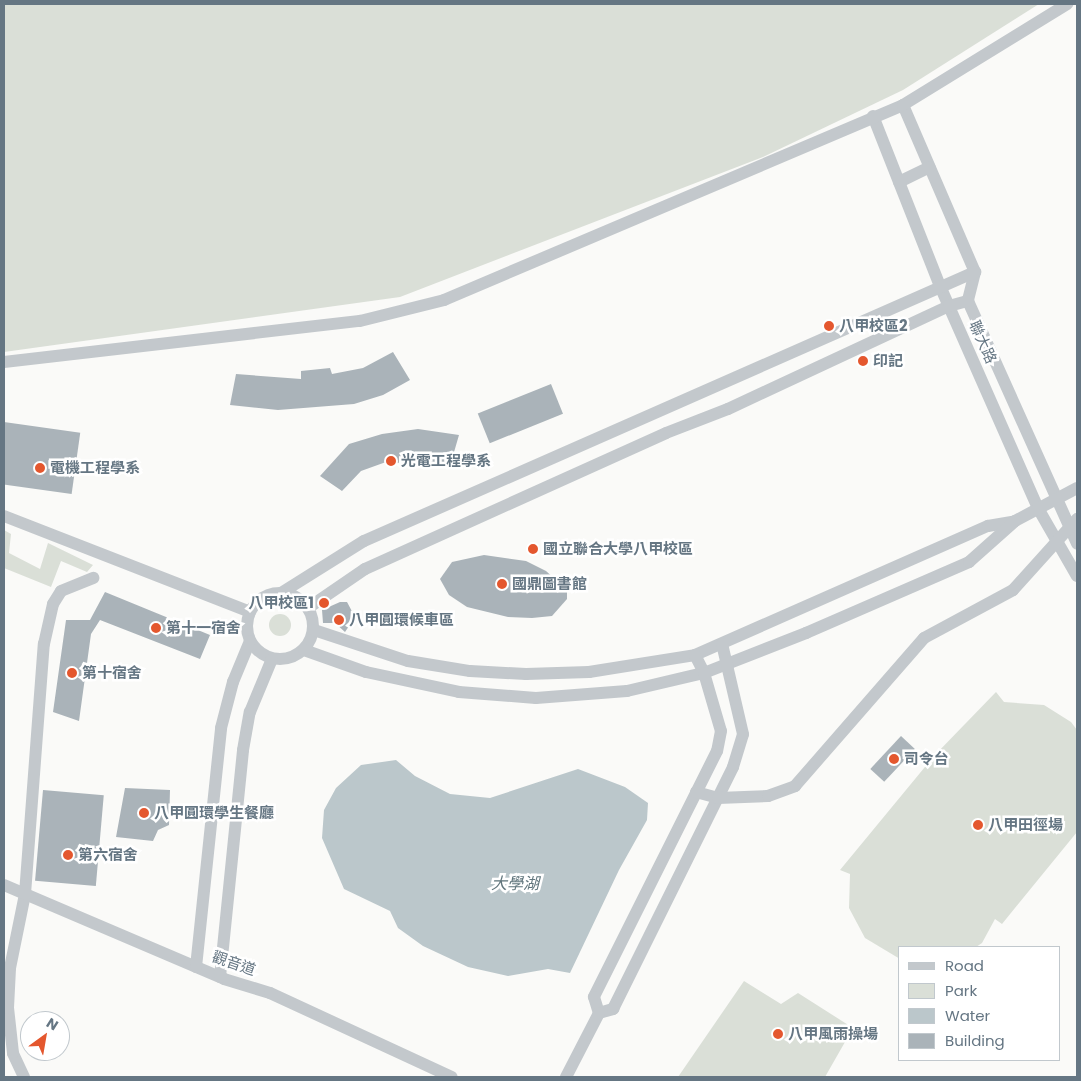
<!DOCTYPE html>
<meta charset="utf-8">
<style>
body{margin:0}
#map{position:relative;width:1081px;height:1081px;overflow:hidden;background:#fafaf8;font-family:Poppins,"Noto Sans TC",sans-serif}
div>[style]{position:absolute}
.green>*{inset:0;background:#dadfd7}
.round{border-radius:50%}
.water>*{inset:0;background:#bbc7cb}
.building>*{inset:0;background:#aab3b9;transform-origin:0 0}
.minor>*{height:12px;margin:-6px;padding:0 6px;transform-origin:6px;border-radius:6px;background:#c3c8cc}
.minor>.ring{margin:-6px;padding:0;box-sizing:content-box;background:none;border:12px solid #c3c8cc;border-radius:50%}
.dots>*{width:14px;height:14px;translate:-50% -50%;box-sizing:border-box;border:2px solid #fff;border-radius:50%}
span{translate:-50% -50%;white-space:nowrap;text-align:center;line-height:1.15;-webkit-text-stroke:5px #fff;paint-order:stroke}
.poi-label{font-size:15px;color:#657683;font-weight:700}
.left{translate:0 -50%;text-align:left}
.right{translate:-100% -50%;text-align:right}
.street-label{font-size:15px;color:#657683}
.water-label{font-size:16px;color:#60757c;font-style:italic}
.frame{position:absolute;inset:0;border:5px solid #657683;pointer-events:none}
.legend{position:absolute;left:898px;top:946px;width:162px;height:115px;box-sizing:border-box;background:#fff;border:1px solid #c1c8cd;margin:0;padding:6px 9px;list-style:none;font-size:15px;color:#657683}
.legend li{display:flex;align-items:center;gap:10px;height:25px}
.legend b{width:25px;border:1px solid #c1c8cd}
.north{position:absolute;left:20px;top:1011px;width:50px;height:50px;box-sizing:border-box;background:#fff;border:1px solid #c1c8cd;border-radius:50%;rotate:32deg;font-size:14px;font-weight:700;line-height:20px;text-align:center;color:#657683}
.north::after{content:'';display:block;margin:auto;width:18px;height:22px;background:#e4572e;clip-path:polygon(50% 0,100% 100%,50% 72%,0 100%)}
</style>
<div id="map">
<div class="green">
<div style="clip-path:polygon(4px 4px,1039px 4px,903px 90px,763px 157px,400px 297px,4px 352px)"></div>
<div style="clip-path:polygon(4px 530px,11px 534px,9px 553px,40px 569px,48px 543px,93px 565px,87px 572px,61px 561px,51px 587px,4px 568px)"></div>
<div class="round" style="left:269px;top:614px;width:22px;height:22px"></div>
<div style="clip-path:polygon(996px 692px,1004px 702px,1044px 705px,1071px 722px,1077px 730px,1077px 832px,1002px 924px,995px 919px,982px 943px,976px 947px,900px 947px,900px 959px,865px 938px,849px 908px,850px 874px,840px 870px,934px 756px)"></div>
<div style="clip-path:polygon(744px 981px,781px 1004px,798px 993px,853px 1028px,825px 1077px,678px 1077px)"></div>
</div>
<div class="water">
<div style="clip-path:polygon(396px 760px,415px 776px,450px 794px,490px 798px,578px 769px,625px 787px,648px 803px,647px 820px,619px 870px,570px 973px,548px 969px,508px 976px,468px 967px,423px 946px,398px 928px,390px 911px,344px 889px,322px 838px,324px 810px,336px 788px,361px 765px)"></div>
</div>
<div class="building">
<div style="clip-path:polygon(393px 352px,410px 380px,383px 395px,354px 404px,278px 410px,230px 405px,236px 374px,301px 379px,301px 371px,330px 368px,332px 374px,363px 368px)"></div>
<div style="left:551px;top:384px;width:32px;height:79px;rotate:68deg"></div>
<div style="left:4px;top:422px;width:77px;height:62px;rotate:8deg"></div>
<div style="clip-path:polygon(418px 429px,459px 435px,450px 466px,386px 462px,361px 471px,342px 491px,320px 476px,349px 444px,382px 434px)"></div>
<div style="clip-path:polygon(484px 555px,526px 561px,546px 571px,567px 590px,567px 599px,552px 616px,532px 618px,508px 617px,467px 607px,449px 595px,440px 579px,452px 562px)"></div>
<div style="clip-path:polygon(105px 592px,210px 635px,200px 659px,100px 620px,91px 634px,79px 721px,53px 712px,66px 620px,90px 620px)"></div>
<div style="clip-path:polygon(340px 602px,347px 602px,355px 617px,345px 632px,335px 623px,323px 623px,322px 610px)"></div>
<div style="left:901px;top:736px;width:19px;height:45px;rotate:43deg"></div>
<div style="clip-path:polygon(125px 788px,170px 790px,169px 825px,158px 830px,153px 841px,116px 837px)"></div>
<div style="left:43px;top:790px;width:61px;height:91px;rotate:5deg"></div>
</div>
<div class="minor">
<div style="left:903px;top:105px;width:182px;rotate:66.7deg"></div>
<div style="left:975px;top:272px;width:30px;rotate:104deg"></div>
<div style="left:968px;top:301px;width:266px;rotate:65.8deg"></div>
<div style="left:873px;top:116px;width:183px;rotate:68.5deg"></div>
<div style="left:940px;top:286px;width:245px;rotate:66.2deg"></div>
<div style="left:1039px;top:510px;width:76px;rotate:60.1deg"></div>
<div style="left:899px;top:182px;width:34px;rotate:-26deg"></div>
<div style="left:4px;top:362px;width:358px;rotate:-6.6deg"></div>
<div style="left:360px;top:321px;width:87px;rotate:-14deg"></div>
<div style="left:444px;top:300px;width:499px;rotate:-23deg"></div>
<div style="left:903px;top:105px;width:193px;rotate:-31.6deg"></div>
<div style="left:4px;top:516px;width:264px;rotate:21.3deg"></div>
<div class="ring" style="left:247px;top:593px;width:54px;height:54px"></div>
<div style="left:281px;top:593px;width:98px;rotate:-32.1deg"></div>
<div style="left:364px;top:541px;width:668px;rotate:-23.76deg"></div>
<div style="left:308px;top:608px;width:69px;rotate:-34.4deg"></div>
<div style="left:365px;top:569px;width:330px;rotate:-24.3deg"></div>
<div style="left:666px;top:433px;width:66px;rotate:-21.2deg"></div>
<div style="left:728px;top:409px;width:244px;rotate:-25deg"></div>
<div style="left:949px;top:306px;width:20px;rotate:-15deg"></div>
<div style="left:314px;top:630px;width:99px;rotate:18.3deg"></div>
<div style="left:408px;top:661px;width:63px;rotate:9.2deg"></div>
<div style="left:470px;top:671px;width:56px;rotate:3.1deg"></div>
<div style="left:526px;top:674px;width:63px;rotate:-1.8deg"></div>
<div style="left:589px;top:672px;width:107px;rotate:-9.1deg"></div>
<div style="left:695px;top:655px;width:320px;rotate:-23.8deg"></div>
<div style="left:988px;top:526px;width:27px;rotate:-10deg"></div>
<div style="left:1015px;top:521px;width:70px;rotate:-28deg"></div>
<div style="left:304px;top:650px;width:66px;rotate:19.5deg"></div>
<div style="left:366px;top:672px;width:95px;rotate:12.1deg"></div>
<div style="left:459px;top:692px;width:77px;rotate:4.5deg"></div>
<div style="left:536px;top:698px;width:91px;rotate:-4.4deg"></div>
<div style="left:627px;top:691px;width:79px;rotate:-13.2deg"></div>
<div style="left:704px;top:673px;width:110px;rotate:-21.4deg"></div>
<div style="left:806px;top:633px;width:178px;rotate:-23.5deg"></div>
<div style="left:969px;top:562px;width:62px;rotate:-41.7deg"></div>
<div style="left:695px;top:655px;width:20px;rotate:63deg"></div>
<div style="left:704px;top:673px;width:60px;rotate:73.7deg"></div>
<div style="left:721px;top:731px;width:20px;rotate:101deg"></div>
<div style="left:717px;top:751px;width:275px;rotate:116.6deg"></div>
<div style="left:594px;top:997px;width:17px;rotate:73deg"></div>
<div style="left:599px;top:1013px;width:15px;rotate:-16deg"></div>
<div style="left:613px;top:1009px;width:270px;rotate:-63.6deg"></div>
<div style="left:733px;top:767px;width:34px;rotate:-73deg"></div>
<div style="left:743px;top:734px;width:92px;rotate:-103.1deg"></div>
<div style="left:696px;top:792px;width:23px;rotate:15deg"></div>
<div style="left:718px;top:798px;width:50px;rotate:-2.3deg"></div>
<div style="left:768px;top:796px;width:29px;rotate:-20deg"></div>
<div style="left:795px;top:786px;width:196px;rotate:-48.9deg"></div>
<div style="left:924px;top:638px;width:101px;rotate:-28.3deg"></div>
<div style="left:1013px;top:590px;width:96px;rotate:-48deg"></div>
<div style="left:4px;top:885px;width:239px;rotate:23.1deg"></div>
<div style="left:224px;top:979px;width:48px;rotate:16.9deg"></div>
<div style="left:270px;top:993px;width:200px;rotate:24.8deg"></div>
<div style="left:196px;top:967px;width:240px;rotate:-84deg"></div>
<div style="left:221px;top:728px;width:48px;rotate:-75.4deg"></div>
<div style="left:233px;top:682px;width:44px;rotate:-67.5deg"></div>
<div style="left:220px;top:977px;width:228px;rotate:-84.2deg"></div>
<div style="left:243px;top:750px;width:39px;rotate:-80deg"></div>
<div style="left:250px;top:712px;width:57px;rotate:-67.5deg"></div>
<div style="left:24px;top:1077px;width:26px;rotate:-115deg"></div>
<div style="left:13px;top:1053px;width:45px;rotate:-96.3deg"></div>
<div style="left:8px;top:1008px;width:40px;rotate:-87.1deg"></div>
<div style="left:10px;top:968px;width:76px;rotate:-78.5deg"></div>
<div style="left:25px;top:894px;width:251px;rotate:-85.7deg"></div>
<div style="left:44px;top:644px;width:41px;rotate:-77.3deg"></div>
<div style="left:53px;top:604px;width:15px;rotate:-58deg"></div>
<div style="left:61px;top:591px;width:35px;rotate:-22deg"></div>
<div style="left:566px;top:1077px;width:72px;rotate:-62.7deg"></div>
</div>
<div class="dots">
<div style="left:829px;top:326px;background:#e4572e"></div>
<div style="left:863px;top:361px;background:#e4572e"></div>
<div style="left:391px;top:461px;background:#e4572e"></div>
<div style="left:40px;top:468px;background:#e4572e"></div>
<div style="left:533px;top:549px;background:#e4572e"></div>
<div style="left:502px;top:584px;background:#e4572e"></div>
<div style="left:324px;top:603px;background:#e4572e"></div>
<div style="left:339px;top:620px;background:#e4572e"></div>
<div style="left:156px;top:628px;background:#e4572e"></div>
<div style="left:72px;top:673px;background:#e4572e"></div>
<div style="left:894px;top:759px;background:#e4572e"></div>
<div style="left:144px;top:813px;background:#e4572e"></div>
<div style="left:978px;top:825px;background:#e4572e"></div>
<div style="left:68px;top:855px;background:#e4572e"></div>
<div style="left:778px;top:1034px;background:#e4572e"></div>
</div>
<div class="poi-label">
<span class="left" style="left:839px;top:326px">八甲校區2</span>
<span class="left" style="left:873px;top:361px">印記</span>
<span class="left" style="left:401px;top:461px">光電工程學系</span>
<span class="left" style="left:50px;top:468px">電機工程學系</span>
<span class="left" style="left:543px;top:549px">國立聯合大學八甲校區</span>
<span class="left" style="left:512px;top:584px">國鼎圖書館</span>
<span class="right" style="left:314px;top:603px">八甲校區1</span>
<span class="left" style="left:349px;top:620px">八甲圓環候車區</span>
<span class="left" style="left:166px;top:628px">第十一宿舍</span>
<span class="left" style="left:82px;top:673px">第十宿舍</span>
<span class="left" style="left:904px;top:759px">司令台</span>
<span class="left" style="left:154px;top:813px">八甲圓環學生餐廳</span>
<span class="left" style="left:988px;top:825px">八甲田徑場</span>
<span class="left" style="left:78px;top:855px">第六宿舍</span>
<span class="left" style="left:788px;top:1034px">八甲風雨操場</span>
</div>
<div class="street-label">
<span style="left:983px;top:342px;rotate:66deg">聯大路</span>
<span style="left:234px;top:963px;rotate:19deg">觀音道</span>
</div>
<div class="water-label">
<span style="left:515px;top:884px">大學湖</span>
</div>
<div class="frame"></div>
<ul class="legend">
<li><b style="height:6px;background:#c3c8cc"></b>Road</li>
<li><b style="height:14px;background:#dadfd7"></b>Park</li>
<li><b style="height:14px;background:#bbc7cb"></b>Water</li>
<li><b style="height:14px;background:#aab3b9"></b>Building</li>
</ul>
<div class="north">N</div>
</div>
